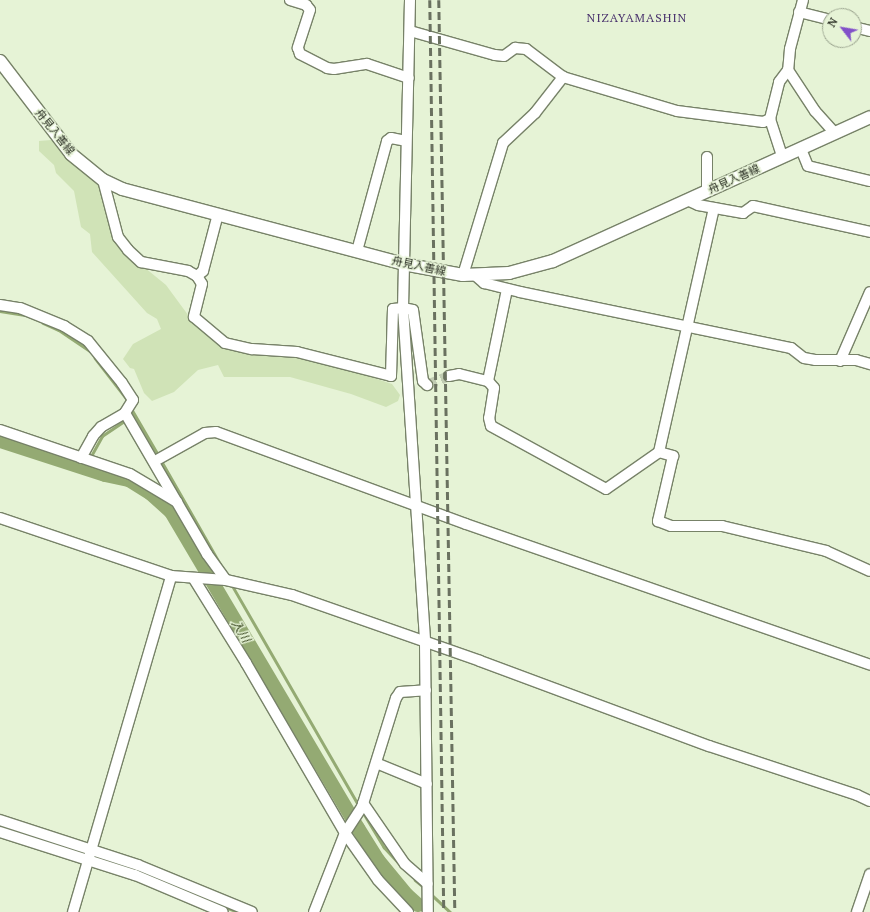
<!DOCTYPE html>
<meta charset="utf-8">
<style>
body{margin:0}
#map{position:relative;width:870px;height:912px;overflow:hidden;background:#e6f3d6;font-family:"PT Serif","Noto Sans JP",serif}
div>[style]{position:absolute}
.green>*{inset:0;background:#d0e3b7}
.stream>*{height:2.5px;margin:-1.25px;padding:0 1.25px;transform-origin:1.25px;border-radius:1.25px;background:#94aa73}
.river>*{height:14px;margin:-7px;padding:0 7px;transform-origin:7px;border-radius:7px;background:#94aa73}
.minor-tunnel>*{height:10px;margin-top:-5px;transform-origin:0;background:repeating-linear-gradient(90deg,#c1ccb3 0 10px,transparent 0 15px)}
.roads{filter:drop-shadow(1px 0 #778268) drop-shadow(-1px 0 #778268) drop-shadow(0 1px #778268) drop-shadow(0 -1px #778268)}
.minor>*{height:10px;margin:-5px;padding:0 5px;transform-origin:5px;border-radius:5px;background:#fff}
.major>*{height:12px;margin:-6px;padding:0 6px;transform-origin:6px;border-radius:6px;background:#fff}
.rail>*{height:2.5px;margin-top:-1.25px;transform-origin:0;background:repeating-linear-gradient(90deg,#6a7160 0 8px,transparent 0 12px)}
span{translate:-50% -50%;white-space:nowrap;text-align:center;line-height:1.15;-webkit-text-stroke:3px #e6f3d6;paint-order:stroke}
.street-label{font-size:11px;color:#2d3126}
.neighbourhood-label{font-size:12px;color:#48306c;letter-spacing:1px}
.water-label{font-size:12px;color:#29380e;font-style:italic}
.north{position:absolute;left:822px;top:8px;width:40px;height:40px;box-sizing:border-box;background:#e6f3d6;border:1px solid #9ca590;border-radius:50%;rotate:301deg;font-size:11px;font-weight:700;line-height:16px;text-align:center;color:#2d3126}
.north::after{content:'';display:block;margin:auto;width:14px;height:18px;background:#8250c9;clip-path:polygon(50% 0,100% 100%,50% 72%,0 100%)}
</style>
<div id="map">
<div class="green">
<div style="clip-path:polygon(51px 140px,57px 144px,75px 164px,102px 189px,128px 254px,166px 285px,191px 319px,213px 340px,224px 347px,298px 356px,329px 363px,392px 384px,400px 395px,398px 401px,386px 407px,351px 394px,290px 377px,224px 377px,218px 365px,198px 370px,174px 392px,152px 401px,144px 393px,134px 369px,130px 368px,123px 359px,133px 344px,161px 329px,157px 319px,147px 313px,92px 252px,90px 234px,81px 227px,74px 191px,56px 173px,54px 165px,39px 151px,39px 141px)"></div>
</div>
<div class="stream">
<div style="left:0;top:311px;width:25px;rotate:9deg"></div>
<div style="left:43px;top:323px;width:17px;rotate:24deg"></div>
<div style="left:59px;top:330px;width:37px;rotate:34deg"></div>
<div style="left:95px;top:358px;width:51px;rotate:52.2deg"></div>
<div style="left:131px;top:408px;width:56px;rotate:59.7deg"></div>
<div style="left:90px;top:458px;width:25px;rotate:-61deg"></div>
<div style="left:102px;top:436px;width:29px;rotate:-34deg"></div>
<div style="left:161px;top:460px;width:121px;rotate:60.3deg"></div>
<div style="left:86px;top:469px;width:6px;rotate:-72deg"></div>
<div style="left:232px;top:585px;width:255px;rotate:60.1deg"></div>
<div style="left:363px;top:812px;width:41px;rotate:59deg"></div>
<div style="left:384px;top:847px;width:21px;rotate:47deg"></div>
<div style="left:22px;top:834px;width:69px;rotate:17.7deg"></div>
<div style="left:93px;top:856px;width:21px;rotate:19deg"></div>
<div style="left:415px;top:880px;width:13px;rotate:39deg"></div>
<div style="left:190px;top:893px;width:52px;rotate:21.6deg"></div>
<div style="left:432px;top:895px;width:25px;rotate:43deg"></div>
</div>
<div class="river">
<div style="left:0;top:441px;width:110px;rotate:17.9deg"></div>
<div style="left:105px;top:475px;width:25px;rotate:12deg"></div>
<div style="left:129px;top:480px;width:25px;rotate:32deg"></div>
<div style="left:150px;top:493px;width:28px;rotate:42deg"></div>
<div style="left:171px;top:512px;width:367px;rotate:59.4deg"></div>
<div style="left:358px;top:828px;width:38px;rotate:58deg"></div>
<div style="left:378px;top:860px;width:45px;rotate:50.4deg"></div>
<div style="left:407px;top:895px;width:15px;rotate:42deg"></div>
</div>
<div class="minor-tunnel">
<div style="left:427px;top:385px;width:24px;rotate:-22deg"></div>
</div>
<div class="roads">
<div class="minor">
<div style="left:290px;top:0;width:17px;rotate:17deg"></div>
<div style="left:306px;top:5px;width:6px;rotate:51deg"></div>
<div style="left:310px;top:10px;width:40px;rotate:108deg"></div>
<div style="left:298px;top:48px;width:6px;rotate:72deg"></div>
<div style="left:300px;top:54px;width:30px;rotate:27deg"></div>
<div style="left:327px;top:68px;width:7px;rotate:8deg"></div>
<div style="left:334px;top:69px;width:33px;rotate:-9deg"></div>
<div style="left:367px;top:64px;width:44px;rotate:18.4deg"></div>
<div style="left:410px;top:0;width:308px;rotate:91.3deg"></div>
<div style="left:403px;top:308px;width:336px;rotate:86.2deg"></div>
<div style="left:425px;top:643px;width:269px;rotate:89.4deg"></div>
<div style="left:803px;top:0;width:51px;rotate:104.9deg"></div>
<div style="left:790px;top:49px;width:21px;rotate:95deg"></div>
<div style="left:788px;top:70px;width:49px;rotate:56.6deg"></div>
<div style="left:815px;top:111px;width:30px;rotate:48deg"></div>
<div style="left:799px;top:12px;width:32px;rotate:14deg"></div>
<div style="left:854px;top:27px;width:16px;rotate:14deg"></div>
<div style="left:410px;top:31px;width:88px;rotate:15.8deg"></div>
<div style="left:495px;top:55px;width:9px;rotate:6deg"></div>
<div style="left:504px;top:56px;width:14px;rotate:-36deg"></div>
<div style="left:515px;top:48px;width:11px;rotate:5deg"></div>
<div style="left:526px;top:49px;width:46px;rotate:37.1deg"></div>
<div style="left:563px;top:77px;width:119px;rotate:16.6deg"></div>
<div style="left:677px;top:111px;width:87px;rotate:7.3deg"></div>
<div style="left:763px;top:122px;width:8px;rotate:-23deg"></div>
<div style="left:770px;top:119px;width:38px;rotate:-76deg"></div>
<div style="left:779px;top:82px;width:15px;rotate:-53deg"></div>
<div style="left:770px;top:119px;width:40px;rotate:72deg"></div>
<div style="left:801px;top:149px;width:18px;rotate:68deg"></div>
<div style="left:808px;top:166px;width:64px;rotate:13.6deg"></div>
<div style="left:707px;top:157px;width:34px;rotate:90deg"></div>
<div style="left:103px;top:180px;width:59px;rotate:75.3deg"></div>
<div style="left:118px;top:237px;width:16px;rotate:52deg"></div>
<div style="left:128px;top:250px;width:18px;rotate:43deg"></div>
<div style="left:141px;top:262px;width:48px;rotate:10.8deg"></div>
<div style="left:188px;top:271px;width:10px;rotate:29deg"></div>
<div style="left:197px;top:276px;width:9px;rotate:58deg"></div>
<div style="left:202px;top:284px;width:34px;rotate:104deg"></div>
<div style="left:194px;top:317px;width:40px;rotate:40deg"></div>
<div style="left:225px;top:343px;width:28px;rotate:13deg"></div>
<div style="left:252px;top:349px;width:45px;rotate:3.8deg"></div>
<div style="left:297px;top:352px;width:97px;rotate:14.3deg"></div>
<div style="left:391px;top:376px;width:67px;rotate:-88.3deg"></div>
<div style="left:393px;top:309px;width:10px;rotate:-6deg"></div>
<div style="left:403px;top:308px;width:10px;rotate:11deg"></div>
<div style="left:413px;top:310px;width:72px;rotate:82deg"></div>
<div style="left:423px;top:381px;width:6px;rotate:45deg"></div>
<div style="left:687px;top:200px;width:12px;rotate:24deg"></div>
<div style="left:698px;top:205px;width:46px;rotate:10.1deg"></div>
<div style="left:743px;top:213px;width:12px;rotate:-35deg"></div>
<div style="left:753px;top:206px;width:120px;rotate:12.5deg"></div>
<div style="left:357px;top:251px;width:114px;rotate:-74.7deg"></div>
<div style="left:387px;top:141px;width:5px;rotate:-37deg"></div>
<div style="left:391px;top:138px;width:15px;rotate:11deg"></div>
<div style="left:463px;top:275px;width:138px;rotate:-73.1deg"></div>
<div style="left:503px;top:143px;width:44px;rotate:-43.2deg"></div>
<div style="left:535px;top:113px;width:46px;rotate:-52.1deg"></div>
<div style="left:197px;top:276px;width:8px;rotate:-40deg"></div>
<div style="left:203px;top:271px;width:59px;rotate:-75.3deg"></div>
<div style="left:476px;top:276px;width:11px;rotate:41deg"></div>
<div style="left:484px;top:283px;width:37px;rotate:14deg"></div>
<div style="left:520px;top:292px;width:277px;rotate:11.7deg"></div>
<div style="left:791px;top:348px;width:16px;rotate:38deg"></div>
<div style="left:804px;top:358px;width:11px;rotate:10deg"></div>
<div style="left:815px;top:360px;width:41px"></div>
<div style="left:856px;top:360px;width:15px;rotate:16deg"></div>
<div style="left:0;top:305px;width:20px;rotate:9deg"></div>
<div style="left:20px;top:308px;width:48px;rotate:22.2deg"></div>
<div style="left:64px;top:326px;width:28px;rotate:32deg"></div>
<div style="left:88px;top:341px;width:54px;rotate:51deg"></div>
<div style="left:122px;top:383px;width:20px;rotate:57deg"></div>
<div style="left:133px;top:400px;width:15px;rotate:122deg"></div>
<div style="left:125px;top:413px;width:163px;rotate:59.8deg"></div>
<div style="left:207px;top:554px;width:32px;rotate:54deg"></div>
<div style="left:840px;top:361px;width:75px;rotate:-66.5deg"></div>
<div style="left:449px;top:376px;width:10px;rotate:-11deg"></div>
<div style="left:459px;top:374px;width:30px;rotate:14deg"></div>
<div style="left:488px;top:381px;width:9px;rotate:49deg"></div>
<div style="left:494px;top:388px;width:30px;rotate:99deg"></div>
<div style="left:489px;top:418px;width:8px;rotate:76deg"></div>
<div style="left:491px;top:426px;width:131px;rotate:28.7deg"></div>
<div style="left:606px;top:489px;width:65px;rotate:-34.9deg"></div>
<div style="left:659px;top:452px;width:15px;rotate:16deg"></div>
<div style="left:673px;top:456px;width:67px;rotate:103deg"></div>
<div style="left:658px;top:521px;width:14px;rotate:21deg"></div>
<div style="left:671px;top:526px;width:51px"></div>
<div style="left:722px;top:526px;width:107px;rotate:13.5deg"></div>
<div style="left:826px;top:551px;width:48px;rotate:24.4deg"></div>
<div style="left:488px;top:381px;width:94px;rotate:-78.3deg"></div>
<div style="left:0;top:430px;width:137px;rotate:18.7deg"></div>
<div style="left:130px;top:474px;width:55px;rotate:30.8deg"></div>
<div style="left:659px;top:452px;width:250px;rotate:-77.3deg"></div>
<div style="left:81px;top:458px;width:25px;rotate:-61deg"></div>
<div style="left:93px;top:436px;width:12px;rotate:-48deg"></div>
<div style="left:101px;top:427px;width:28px;rotate:-30deg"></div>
<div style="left:155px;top:461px;width:57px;rotate:-29.2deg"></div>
<div style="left:205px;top:433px;width:11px;rotate:-5deg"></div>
<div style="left:216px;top:432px;width:266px;rotate:20.2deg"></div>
<div style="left:466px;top:524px;width:428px;rotate:19.2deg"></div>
<div style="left:0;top:518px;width:181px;rotate:18.7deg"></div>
<div style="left:171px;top:576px;width:55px;rotate:4.2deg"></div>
<div style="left:226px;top:580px;width:68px;rotate:12.8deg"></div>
<div style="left:292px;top:595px;width:199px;rotate:19.3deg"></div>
<div style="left:480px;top:661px;width:244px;rotate:20.4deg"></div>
<div style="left:709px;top:746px;width:156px;rotate:18.3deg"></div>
<div style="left:857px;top:795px;width:14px;rotate:25deg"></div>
<div style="left:194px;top:579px;width:99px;rotate:58.2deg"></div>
<div style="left:246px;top:663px;width:197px;rotate:59.8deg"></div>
<div style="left:345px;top:833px;width:57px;rotate:54.9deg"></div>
<div style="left:378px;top:880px;width:44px;rotate:46.8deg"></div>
<div style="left:376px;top:763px;width:55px;rotate:22.4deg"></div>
<div style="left:363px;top:803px;width:74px;rotate:55.5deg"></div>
<div style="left:405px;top:864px;width:30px;rotate:41deg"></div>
<div style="left:0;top:820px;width:145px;rotate:18.1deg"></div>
<div style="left:138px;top:865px;width:123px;rotate:22.4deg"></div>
<div style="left:0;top:832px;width:142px;rotate:17.7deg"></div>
<div style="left:135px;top:875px;width:95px;rotate:22.8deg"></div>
<div style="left:73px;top:912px;width:350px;rotate:-73.7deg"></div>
<div style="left:314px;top:912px;width:85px;rotate:-68.6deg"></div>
<div style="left:345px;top:833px;width:31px;rotate:-57deg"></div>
<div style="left:362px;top:807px;width:114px;rotate:-72.7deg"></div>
<div style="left:396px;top:698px;width:7px;rotate:-56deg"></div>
<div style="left:400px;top:692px;width:26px;rotate:-4deg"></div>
<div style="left:857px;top:912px;width:40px;rotate:-71.1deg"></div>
</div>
<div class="major">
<div style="left:0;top:61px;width:117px;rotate:52.6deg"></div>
<div style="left:71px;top:154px;width:41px;rotate:39.1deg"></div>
<div style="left:103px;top:180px;width:21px;rotate:25deg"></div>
<div style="left:122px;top:189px;width:291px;rotate:14.9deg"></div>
<div style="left:403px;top:264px;width:61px;rotate:10.4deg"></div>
<div style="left:463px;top:275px;width:46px;rotate:-2.5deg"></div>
<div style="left:509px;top:273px;width:46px;rotate:-15.3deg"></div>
<div style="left:553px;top:261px;width:348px;rotate:-24.4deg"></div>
</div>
</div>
<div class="rail">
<div style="left:430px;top:0;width:912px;rotate:89.12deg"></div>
<div style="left:439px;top:0;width:912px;rotate:88.99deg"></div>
</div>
<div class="street-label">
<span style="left:55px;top:132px;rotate:51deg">舟見入善線</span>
<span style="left:734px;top:179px;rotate:-24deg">舟見入善線</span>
<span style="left:419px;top:266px;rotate:12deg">舟見入善線</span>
</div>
<div class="neighbourhood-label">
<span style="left:637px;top:18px">NIZAYAMASHIN</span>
</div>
<div class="water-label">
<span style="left:241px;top:631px;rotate:59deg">入川</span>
</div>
<div class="north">N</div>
</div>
